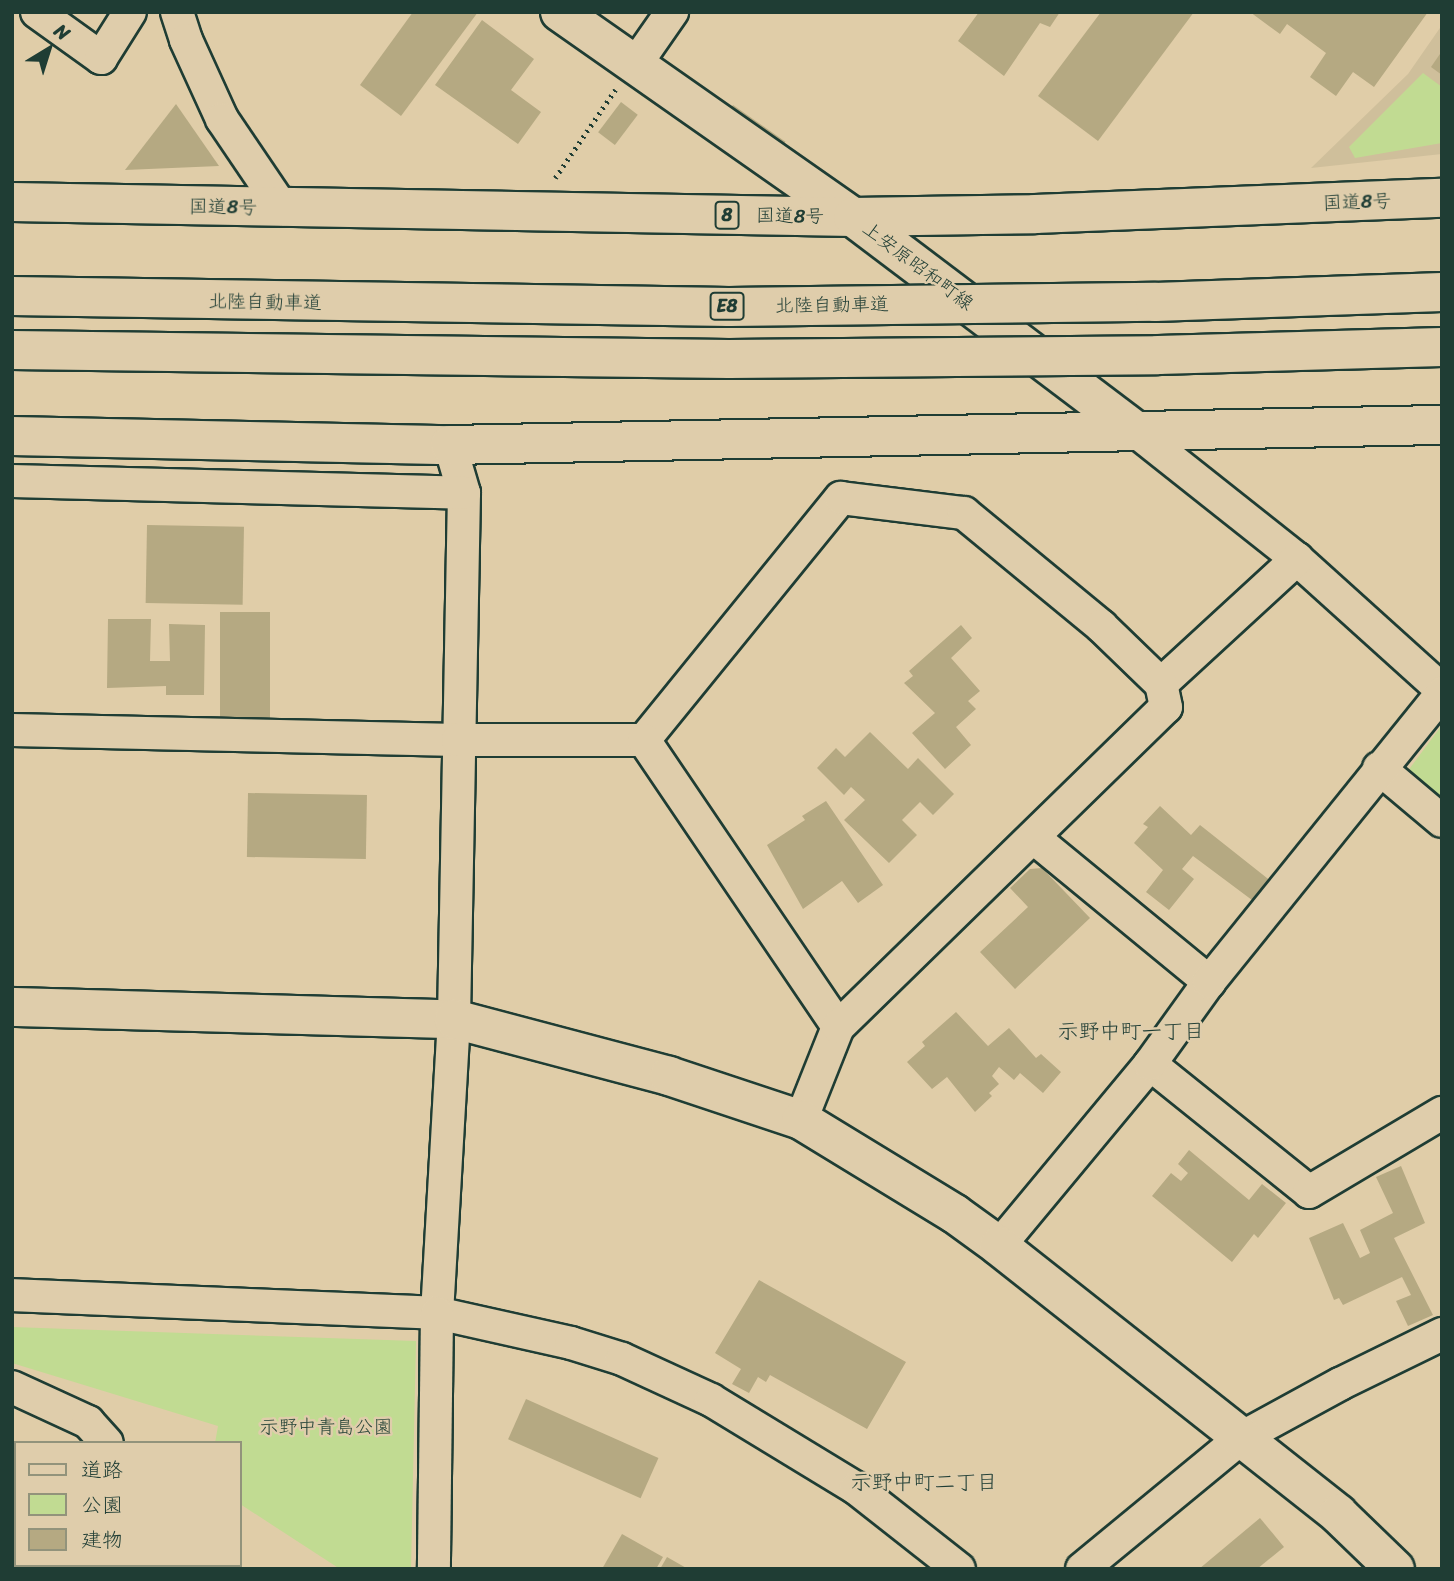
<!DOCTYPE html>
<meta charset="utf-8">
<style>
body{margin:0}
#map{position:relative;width:1454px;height:1581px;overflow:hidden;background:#e0cda8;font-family:Sriracha,"Klee One",sans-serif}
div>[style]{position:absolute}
.built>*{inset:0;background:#cfbf9b}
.green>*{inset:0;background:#c1db92}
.building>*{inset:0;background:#b5a982;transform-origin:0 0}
.path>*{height:4.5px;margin-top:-2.25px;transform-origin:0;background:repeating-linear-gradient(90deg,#1f3d34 0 2px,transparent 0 7px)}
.roads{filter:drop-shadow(2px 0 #1f3d34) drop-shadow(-2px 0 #1f3d34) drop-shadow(0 2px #1f3d34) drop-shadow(0 -2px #1f3d34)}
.street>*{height:32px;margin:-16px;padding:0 16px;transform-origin:16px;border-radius:16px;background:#dfcdab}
.secondary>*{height:38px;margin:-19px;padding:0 19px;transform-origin:19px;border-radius:19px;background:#dfcdab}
.highway>*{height:38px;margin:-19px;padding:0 19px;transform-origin:19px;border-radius:19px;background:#dfcdab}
.bridges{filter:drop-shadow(2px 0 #1f3d34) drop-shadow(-2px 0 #1f3d34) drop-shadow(0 2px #1f3d34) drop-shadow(0 -2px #1f3d34)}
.highway-bridge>*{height:38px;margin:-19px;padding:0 19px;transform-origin:19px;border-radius:19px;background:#dfcdab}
span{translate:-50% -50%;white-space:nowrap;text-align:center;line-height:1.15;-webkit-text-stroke:5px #dfcdab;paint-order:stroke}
.shield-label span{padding:2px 5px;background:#dfcdab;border:2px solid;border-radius:5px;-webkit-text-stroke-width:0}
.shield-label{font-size:18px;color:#1f3d34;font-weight:700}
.street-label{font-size:19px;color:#1f3d34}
.park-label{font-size:19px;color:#274539}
.neighbourhood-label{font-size:21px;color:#1f3d34}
.frame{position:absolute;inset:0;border:14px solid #1f3d34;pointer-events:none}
.legend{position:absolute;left:14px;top:1441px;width:228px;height:126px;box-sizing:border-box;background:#dfcdab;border:2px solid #92937b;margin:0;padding:9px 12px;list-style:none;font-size:21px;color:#1f3d34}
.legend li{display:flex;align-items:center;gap:14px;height:35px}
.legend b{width:35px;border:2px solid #92937b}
.north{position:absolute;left:14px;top:14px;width:70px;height:70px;-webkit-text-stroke:5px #dfcdab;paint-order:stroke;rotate:38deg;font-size:19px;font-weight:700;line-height:28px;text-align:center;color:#1f3d34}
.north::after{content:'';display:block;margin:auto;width:24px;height:32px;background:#1f3d34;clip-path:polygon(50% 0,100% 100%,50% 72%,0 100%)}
</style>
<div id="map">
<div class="built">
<div style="clip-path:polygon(1442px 25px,1442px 154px,1311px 168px,1408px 74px)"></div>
</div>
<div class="green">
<div style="clip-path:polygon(1423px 73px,1442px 87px,1442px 143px,1355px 158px,1349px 147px)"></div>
<div style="clip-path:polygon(1442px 725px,1442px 800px,1407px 772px)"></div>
<div style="clip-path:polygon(12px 1327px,416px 1341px,411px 1569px,340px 1569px,240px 1504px,240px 1443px,215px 1443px,218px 1426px,12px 1363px)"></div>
</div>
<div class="building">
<div style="clip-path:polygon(413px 12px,478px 12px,401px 116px,360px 85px)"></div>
<div style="clip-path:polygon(979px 12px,1060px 12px,1050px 27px,1040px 23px,1004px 76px,958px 41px)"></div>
<div style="clip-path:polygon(1101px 12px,1194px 12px,1098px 141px,1038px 96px)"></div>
<div style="clip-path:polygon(1250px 12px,1428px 12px,1374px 87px,1353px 72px,1336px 96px,1310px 77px,1326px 53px,1287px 24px,1280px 34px)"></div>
<div style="clip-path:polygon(482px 20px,534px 59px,511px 90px,541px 112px,518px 144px,435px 85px)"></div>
<div style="clip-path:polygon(1442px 51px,1442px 75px,1431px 67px)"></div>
<div style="left:621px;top:102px;width:21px;height:38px;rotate:37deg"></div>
<div style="clip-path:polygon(176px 104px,219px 166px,125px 170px)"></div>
<div style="left:733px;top:105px;width:64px;height:12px;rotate:35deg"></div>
<div style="left:147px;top:525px;width:97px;height:78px;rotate:1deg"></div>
<div style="left:270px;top:612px;width:106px;height:50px;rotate:90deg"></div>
<div style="clip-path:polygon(108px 619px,151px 619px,150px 661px,170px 661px,169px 624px,205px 625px,204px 695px,166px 695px,166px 686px,107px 688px)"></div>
<div style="clip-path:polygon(961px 625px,972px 638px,951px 658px,980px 691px,968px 701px,976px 709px,956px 727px,971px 745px,945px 769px,912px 733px,935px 713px,904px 683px,913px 676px,909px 671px)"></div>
<div style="clip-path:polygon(870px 732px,908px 769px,918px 758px,954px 794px,933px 815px,920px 802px,902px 820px,917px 835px,889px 863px,844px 820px,865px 800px,851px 787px,844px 795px,817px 768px,836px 748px,845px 757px)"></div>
<div style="left:248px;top:793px;width:119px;height:64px;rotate:1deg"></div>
<div style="clip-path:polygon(826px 801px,883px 885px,858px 903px,842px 881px,803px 909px,767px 845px,805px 820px,802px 816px)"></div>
<div style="clip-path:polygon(1160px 806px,1191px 835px,1200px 825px,1272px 882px,1256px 903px,1193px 856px,1182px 869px,1194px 879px,1169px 910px,1146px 892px,1163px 870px,1134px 843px,1148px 827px,1143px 824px)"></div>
<div style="clip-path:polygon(1042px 868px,1090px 918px,1015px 989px,980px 952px,1028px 907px,1010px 888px,1030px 869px)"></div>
<div style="clip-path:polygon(956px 1012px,988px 1046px,1009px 1028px,1036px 1058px,1041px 1054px,1061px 1072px,1043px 1093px,1020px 1073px,1014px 1080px,999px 1067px,992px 1076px,999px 1084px,989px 1093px,992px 1096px,975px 1112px,947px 1077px,932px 1089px,907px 1062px,925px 1046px,922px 1042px)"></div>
<div style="clip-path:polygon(1189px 1150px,1249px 1200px,1262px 1184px,1286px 1203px,1258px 1238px,1254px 1234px,1232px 1262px,1152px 1196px,1171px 1173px,1181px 1181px,1188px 1173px,1178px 1164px)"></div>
<div style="clip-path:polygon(1401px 1166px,1425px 1223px,1394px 1238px,1433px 1315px,1408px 1326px,1396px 1301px,1411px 1295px,1402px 1277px,1343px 1305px,1339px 1298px,1334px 1300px,1309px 1238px,1343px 1223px,1360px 1258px,1370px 1253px,1360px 1230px,1393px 1213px,1376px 1177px)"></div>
<div style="clip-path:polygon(759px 1280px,906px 1362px,867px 1429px,770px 1375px,766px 1382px,758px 1377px,749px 1393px,732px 1384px,741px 1369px,715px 1353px)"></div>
<div style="left:526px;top:1399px;width:145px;height:44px;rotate:24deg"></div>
<div style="clip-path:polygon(1260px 1518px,1284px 1547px,1257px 1569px,1199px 1569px)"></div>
<div style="clip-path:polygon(622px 1534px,663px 1557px,656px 1569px,602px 1569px)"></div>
<div style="clip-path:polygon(667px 1557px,688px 1569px,660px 1569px)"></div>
</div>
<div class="path">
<div style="left:555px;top:178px;width:107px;rotate:-55.7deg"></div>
<div style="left:12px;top:1560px;width:4px;rotate:27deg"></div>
<div style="left:20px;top:1565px;width:6px;rotate:39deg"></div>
</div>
<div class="roads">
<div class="street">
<div style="left:37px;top:12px;width:79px;rotate:35.7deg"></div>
<div style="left:101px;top:58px;width:54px;rotate:-57.8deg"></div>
<div style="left:177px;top:12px;width:29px;rotate:72deg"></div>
<div style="left:186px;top:40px;width:87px;rotate:65.5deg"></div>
<div style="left:222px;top:119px;width:109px;rotate:55.9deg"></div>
<div style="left:635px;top:65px;width:65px;rotate:-55.1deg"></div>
<div style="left:1133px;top:429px;width:209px;rotate:38.4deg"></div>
<div style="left:1297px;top:559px;width:195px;rotate:42.1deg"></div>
<div style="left:450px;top:445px;width:50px;rotate:73.7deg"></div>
<div style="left:464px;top:493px;width:526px;rotate:91.09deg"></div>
<div style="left:454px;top:1019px;width:294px;rotate:93.3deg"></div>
<div style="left:437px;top:1313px;width:137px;rotate:12.6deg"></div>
<div style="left:571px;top:1343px;width:53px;rotate:17.4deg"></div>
<div style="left:622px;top:1359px;width:98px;rotate:24.7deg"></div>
<div style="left:711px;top:1400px;width:170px;rotate:31.3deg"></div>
<div style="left:856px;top:1488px;width:131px;rotate:38.2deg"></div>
<div style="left:12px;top:481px;width:452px;rotate:1.5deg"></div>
<div style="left:12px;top:730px;width:446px;rotate:1.3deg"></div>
<div style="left:458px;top:740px;width:186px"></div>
<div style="left:644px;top:740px;width:312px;rotate:-50.9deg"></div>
<div style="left:841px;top:498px;width:124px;rotate:7deg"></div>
<div style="left:964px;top:513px;width:178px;rotate:39.5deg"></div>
<div style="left:1101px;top:626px;width:83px;rotate:44deg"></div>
<div style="left:1161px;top:684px;width:185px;rotate:-42.6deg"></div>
<div style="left:644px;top:740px;width:346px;rotate:55.9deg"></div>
<div style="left:838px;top:1027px;width:100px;rotate:111.7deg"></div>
<div style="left:1379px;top:768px;width:82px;rotate:40.1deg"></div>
<div style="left:1034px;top:838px;width:227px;rotate:39.4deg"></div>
<div style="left:838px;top:1027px;width:458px;rotate:-44.3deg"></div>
<div style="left:1166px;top:707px;width:24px;rotate:-102deg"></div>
<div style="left:1150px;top:1064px;width:204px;rotate:38.8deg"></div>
<div style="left:1309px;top:1192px;width:155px;rotate:-30.7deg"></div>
<div style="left:999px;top:1246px;width:236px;rotate:-50.3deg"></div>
<div style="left:1150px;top:1064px;width:101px;rotate:-54.3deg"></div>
<div style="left:1209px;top:982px;width:371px;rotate:-51.1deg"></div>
<div style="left:12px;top:1295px;width:425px;rotate:2.4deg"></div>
<div style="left:437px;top:1313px;width:256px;rotate:90.7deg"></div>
<div style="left:12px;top:1387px;width:84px;rotate:24.7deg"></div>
<div style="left:88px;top:1422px;width:28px;rotate:48deg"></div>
<div style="left:12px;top:1469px;width:4px"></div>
<div style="left:1082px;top:1569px;width:206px;rotate:-39.5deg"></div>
<div style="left:1241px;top:1438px;width:113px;rotate:-28.6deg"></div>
<div style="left:1340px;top:1384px;width:114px;rotate:-26.1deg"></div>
</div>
<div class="secondary">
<div style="left:560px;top:12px;width:358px;rotate:35deg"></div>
<div style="left:853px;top:217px;width:351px;rotate:37.1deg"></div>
<div style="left:12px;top:1007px;width:442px;rotate:1.6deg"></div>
<div style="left:454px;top:1019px;width:222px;rotate:14.8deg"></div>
<div style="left:669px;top:1076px;width:139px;rotate:18.4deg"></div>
<div style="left:801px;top:1120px;width:180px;rotate:31.4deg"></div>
<div style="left:955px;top:1214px;width:54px;rotate:36deg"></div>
<div style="left:999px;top:1246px;width:432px;rotate:38.3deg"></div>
<div style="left:1338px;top:1514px;width:79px;rotate:44deg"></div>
</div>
<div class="highway">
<div style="left:12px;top:202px;width:841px;rotate:1.02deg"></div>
<div style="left:853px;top:217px;width:182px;rotate:-0.9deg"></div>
<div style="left:1035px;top:214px;width:407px;rotate:-2.3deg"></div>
<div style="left:12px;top:436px;width:438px;rotate:1.2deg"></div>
<div style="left:450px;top:445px;width:992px;rotate:-1.16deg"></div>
</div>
</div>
<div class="bridges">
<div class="highway-bridge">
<div style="left:12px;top:296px;width:717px;rotate:0.88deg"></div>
<div style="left:729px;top:307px;width:426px;rotate:-0.7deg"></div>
<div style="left:1155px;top:302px;width:287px;rotate:-2deg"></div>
<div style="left:12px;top:350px;width:717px;rotate:0.72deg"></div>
<div style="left:729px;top:359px;width:429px;rotate:-0.5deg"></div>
<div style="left:1158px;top:355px;width:284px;rotate:-1.6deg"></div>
</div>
</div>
<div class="shield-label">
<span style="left:727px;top:215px">8</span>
<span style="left:727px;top:306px">E8</span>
</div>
<div class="street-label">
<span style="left:1357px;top:202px;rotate:-2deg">国道8号</span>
<span style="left:223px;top:207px;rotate:1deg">国道8号</span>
<span style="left:790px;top:216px;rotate:1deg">国道8号</span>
<span style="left:918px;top:266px;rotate:37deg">上安原昭和町線</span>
<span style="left:265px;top:302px;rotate:1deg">北陸自動車道</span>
<span style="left:832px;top:305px;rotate:-1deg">北陸自動車道</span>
</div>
<div class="park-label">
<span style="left:326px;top:1427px">示野中青島公園</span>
</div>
<div class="neighbourhood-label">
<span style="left:1131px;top:1031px">示野中町一丁目</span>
<span style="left:924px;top:1482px">示野中町二丁目</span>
</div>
<div class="frame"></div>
<ul class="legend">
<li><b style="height:9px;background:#dfcdab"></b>道路</li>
<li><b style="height:19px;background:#c1db92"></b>公園</li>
<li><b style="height:19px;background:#b5a982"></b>建物</li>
</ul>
<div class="north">N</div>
</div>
